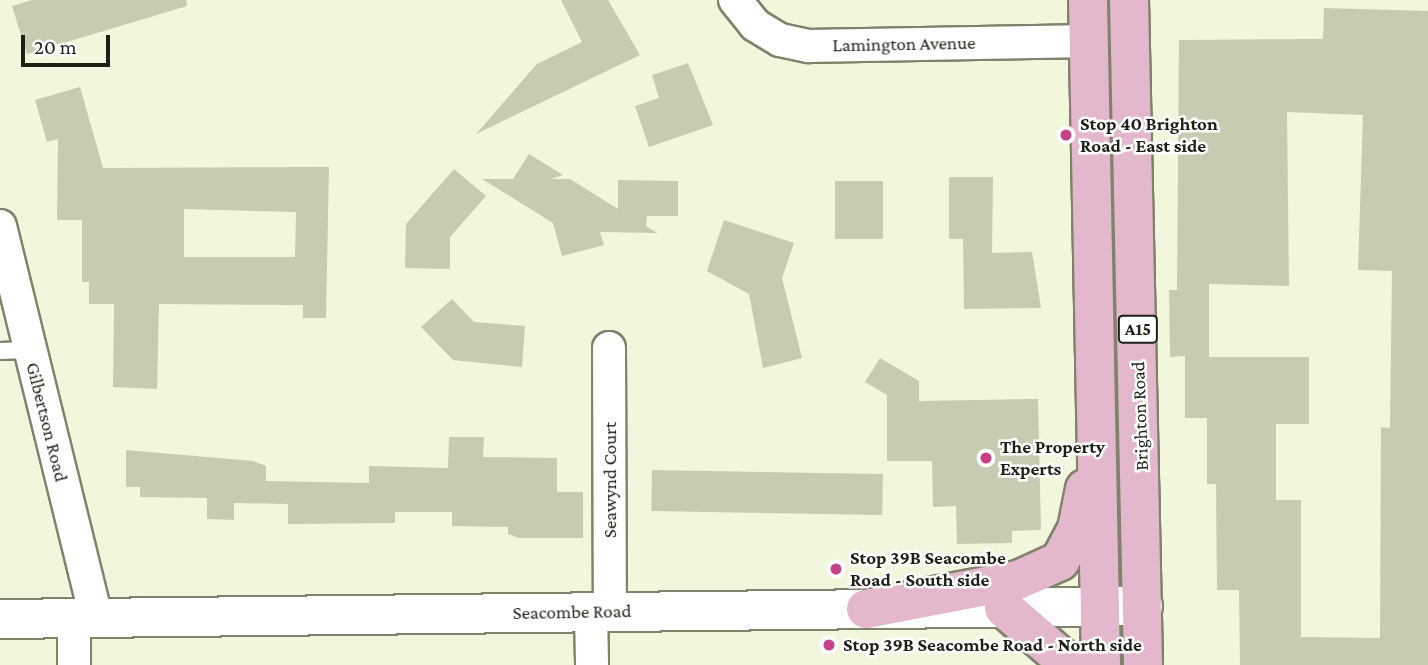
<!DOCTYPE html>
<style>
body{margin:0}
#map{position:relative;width:1428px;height:665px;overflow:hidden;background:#f2f6dd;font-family:"Crimson Pro",serif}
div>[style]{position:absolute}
.building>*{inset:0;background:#c6cbb2;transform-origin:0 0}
.roads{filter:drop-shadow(2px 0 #7f836c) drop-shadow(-2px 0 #7f836c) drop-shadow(0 2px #7f836c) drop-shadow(0 -2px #7f836c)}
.lane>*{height:16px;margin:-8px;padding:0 8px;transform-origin:8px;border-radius:8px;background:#fff}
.street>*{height:32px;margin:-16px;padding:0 16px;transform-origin:16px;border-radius:16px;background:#fff}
.secondary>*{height:38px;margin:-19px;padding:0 19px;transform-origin:19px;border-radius:19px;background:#fff}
.primary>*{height:38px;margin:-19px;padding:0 19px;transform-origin:19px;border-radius:19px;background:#e4b8cc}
.dots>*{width:19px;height:19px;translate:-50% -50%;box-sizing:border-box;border:4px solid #fff;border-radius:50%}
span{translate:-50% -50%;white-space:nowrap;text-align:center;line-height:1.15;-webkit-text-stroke:5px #fff;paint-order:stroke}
.shield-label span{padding:2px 5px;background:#fff;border:2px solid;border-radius:5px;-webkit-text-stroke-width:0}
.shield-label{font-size:18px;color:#1e2017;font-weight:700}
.street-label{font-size:19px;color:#1e2017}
.poi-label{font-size:19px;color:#1e2017;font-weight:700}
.left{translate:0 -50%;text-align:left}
.scale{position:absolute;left:21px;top:35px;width:89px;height:32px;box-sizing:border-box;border:4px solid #1e2017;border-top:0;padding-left:9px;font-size:21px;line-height:24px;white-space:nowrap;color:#1e2017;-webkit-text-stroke:5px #fff;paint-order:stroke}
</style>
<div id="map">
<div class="building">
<div style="clip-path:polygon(32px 0,186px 0,187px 6px,27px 54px,12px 6px)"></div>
<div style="clip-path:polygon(561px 0,608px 0,640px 55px,476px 134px,537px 64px,582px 42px)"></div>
<div style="clip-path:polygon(evenodd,1324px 8px,1428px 11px,1428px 665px,1240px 665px,1239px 590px,1217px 590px,1216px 484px,1207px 484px,1207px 418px,1185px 418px,1185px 356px,1170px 357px,1169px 290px,1177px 290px,1179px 40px,1323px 39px,1324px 8px,1287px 112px,1363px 115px,1358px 270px,1392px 271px,1390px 428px,1381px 427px,1380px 638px,1301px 637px,1301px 500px,1276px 500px,1276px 424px,1309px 424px,1309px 357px,1209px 357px,1209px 284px,1289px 286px,1287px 112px)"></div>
<div style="clip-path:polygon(688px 63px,713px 125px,649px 147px,635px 106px,659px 98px,652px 75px)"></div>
<div style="clip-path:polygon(evenodd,80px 87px,103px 168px,329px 167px,326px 318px,303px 318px,303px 305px,159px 304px,157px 389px,113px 387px,114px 304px,89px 304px,89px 282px,82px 282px,82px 220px,57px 220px,58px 139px,47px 142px,35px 100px,80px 87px,184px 209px,296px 212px,295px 257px,184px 257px,184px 209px)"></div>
<div style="clip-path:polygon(529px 154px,563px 175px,551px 179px,570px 179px,618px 209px,618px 180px,678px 181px,678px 216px,647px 216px,646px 226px,657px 233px,600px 232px,604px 245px,562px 256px,553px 223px,482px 179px,513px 179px)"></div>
<div style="clip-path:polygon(454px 169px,486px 196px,450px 237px,450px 269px,405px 268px,406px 224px)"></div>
<div style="clip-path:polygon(949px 177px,993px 177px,992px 253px,1032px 252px,1041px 308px,964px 309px,963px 239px,949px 239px)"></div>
<div style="left:835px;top:181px;width:48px;height:58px"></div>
<div style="clip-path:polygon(724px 220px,794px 243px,782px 278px,802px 358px,763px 368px,749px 294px,707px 271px)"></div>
<div style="clip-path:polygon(452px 299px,474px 322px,525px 326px,522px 367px,453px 360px,421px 327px)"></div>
<div style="clip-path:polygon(880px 358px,919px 381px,919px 401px,1038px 399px,1041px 530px,1012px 531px,1012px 543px,957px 544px,956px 506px,933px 507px,932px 461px,887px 461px,887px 395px,865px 382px)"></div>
<div style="clip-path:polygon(449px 437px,484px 437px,483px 457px,557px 458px,557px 492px,583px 492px,583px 538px,519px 538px,508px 534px,508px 527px,452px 526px,452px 512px,395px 512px,395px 523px,288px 524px,288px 504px,234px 503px,234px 520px,207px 519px,207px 498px,140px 497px,140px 487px,126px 487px,126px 450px,253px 461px,266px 466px,266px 481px,369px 483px,369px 466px,448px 468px)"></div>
<div style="left:652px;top:470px;width:231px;height:41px;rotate:1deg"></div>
</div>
<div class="roads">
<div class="lane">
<div style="left:0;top:351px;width:29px;rotate:-2deg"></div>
</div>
<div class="street">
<div style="left:735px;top:0;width:32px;rotate:51deg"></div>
<div style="left:755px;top:25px;width:29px;rotate:31deg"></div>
<div style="left:780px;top:40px;width:30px;rotate:12deg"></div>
<div style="left:809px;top:46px;width:280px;rotate:-1deg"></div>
<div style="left:0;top:226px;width:404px;rotate:76.2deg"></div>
<div style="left:609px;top:348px;width:263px;rotate:89.8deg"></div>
<div style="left:591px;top:611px;width:54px;rotate:88.9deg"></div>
<div style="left:74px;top:618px;width:47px;rotate:90deg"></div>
</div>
<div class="secondary">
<div style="left:0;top:619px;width:1143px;rotate:-0.65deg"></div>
</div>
<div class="primary">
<div style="left:1088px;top:0;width:665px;rotate:88.88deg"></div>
<div style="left:1129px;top:0;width:665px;rotate:88.79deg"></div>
<div style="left:1004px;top:608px;width:87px;rotate:40.8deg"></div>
<div style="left:866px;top:609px;width:155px;rotate:-10.8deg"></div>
<div style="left:1018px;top:580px;width:46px;rotate:-24.3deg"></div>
<div style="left:1060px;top:561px;width:36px;rotate:-62deg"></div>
<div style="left:1077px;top:529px;width:41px;rotate:-78.7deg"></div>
</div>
</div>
<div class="dots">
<div style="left:1066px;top:135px;background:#c54289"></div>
<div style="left:986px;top:458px;background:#c54289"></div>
<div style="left:836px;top:569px;background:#c54289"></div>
<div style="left:829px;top:645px;background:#c54289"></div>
</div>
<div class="shield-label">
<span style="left:1138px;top:329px">A15</span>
</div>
<div class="street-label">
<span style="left:904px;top:44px;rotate:-1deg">Lamington Avenue</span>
<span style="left:1140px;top:416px;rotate:-92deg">Brighton Road</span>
<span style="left:47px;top:422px;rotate:76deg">Gilbertson Road</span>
<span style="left:610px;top:480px;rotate:-90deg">Seawynd Court</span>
<span style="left:572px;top:612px;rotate:-1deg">Seacombe Road</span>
</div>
<div class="poi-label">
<span class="left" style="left:1080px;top:135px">Stop 40 Brighton<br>Road - East side</span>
<span class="left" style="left:1000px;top:458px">The Property<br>Experts</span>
<span class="left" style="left:850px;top:569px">Stop 39B Seacombe<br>Road - South side</span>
<span class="left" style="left:843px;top:645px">Stop 39B Seacombe Road - North side</span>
</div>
<div class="scale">20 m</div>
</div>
